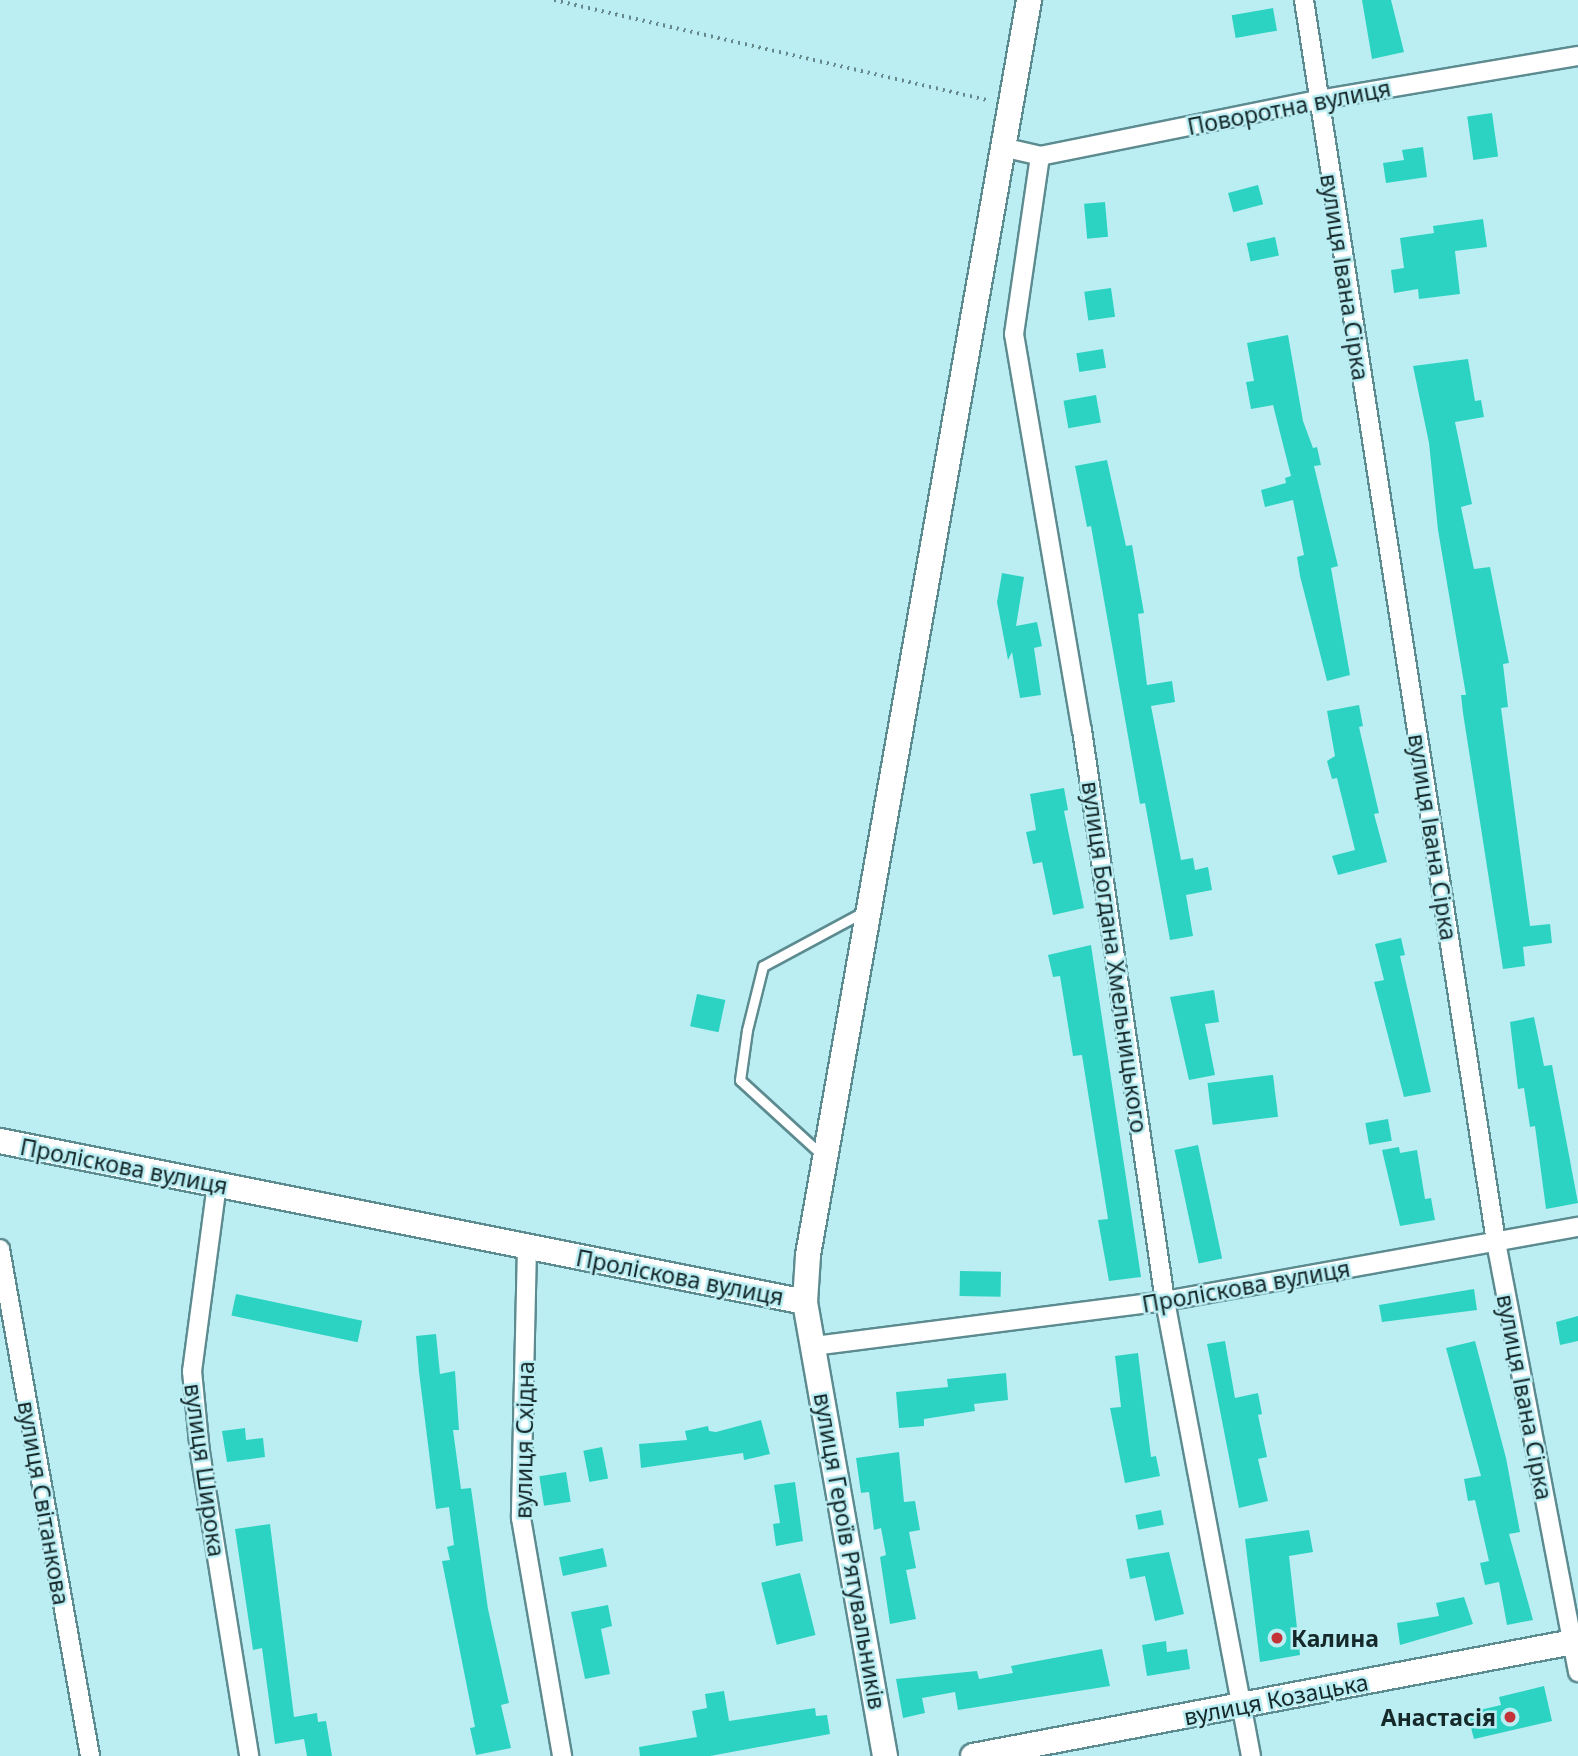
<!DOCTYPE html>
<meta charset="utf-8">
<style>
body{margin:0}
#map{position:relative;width:1578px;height:1756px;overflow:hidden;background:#bbeef3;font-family:"Noto Sans",sans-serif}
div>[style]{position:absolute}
.building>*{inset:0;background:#2cd3c2;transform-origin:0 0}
.path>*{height:3.5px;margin-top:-1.75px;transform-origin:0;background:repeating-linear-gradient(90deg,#65888b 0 2px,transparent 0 7px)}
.roads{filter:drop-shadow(2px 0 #5c8b90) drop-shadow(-2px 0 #5c8b90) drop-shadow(0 2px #5c8b90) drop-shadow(0 -2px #5c8b90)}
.lane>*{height:9px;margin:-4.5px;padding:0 4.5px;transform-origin:4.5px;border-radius:4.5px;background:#fff}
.street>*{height:18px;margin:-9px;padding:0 9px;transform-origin:9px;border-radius:9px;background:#fff}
.secondary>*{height:24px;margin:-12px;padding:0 12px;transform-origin:12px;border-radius:12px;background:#fff}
.dots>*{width:19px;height:19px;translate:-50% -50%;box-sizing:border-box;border:4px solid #bbeef3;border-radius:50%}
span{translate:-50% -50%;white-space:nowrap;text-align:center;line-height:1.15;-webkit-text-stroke:5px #bbeef3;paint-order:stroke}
.street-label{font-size:23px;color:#15282a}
.poi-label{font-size:23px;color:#15282a;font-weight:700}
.left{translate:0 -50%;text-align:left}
.right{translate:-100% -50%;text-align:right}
</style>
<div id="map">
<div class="building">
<div style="clip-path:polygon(1362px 0,1391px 0,1404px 52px,1372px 59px)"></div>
<div style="left:1273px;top:8px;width:23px;height:42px;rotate:80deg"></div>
<div style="left:1492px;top:113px;width:44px;height:25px;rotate:82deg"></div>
<div style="clip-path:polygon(1423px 147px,1427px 177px,1386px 183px,1383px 163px,1404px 160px,1402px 150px)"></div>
<div style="left:1258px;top:185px;width:20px;height:31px;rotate:75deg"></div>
<div style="left:1105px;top:202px;width:35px;height:21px;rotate:85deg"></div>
<div style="clip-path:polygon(1483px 219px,1487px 247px,1455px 251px,1460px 294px,1419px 299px,1418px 289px,1394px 293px,1391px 270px,1404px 268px,1400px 238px,1434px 233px,1433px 226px)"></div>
<div style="left:1275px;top:237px;width:19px;height:29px;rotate:78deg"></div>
<div style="left:1111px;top:288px;width:29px;height:27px;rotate:82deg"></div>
<div style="clip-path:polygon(1288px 335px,1303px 421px,1313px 448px,1317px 447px,1321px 465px,1314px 466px,1338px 566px,1331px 568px,1350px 675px,1327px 681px,1300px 576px,1297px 557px,1304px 555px,1293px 500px,1265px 507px,1261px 490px,1286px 483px,1285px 478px,1291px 476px,1273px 405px,1251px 409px,1246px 382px,1254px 381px,1247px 343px)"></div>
<div style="left:1103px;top:349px;width:19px;height:27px;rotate:81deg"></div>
<div style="clip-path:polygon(1468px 359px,1475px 401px,1481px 400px,1484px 417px,1455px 422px,1472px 504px,1461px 507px,1474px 569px,1490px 567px,1509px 663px,1503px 664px,1508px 707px,1501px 708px,1530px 926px,1550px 924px,1552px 943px,1523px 947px,1525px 966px,1503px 969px,1463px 713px,1461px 695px,1466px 695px,1438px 530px,1429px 443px,1413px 366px)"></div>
<div style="left:1096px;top:395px;width:28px;height:33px;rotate:80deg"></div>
<div style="clip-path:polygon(1107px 460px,1126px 546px,1132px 545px,1144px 613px,1138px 614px,1147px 685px,1172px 681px,1175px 702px,1151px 706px,1181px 860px,1193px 858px,1195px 870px,1208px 867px,1212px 890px,1186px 895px,1193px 936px,1170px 940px,1145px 803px,1140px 804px,1091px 526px,1087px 527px,1075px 466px)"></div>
<div style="clip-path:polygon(1002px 573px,1024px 577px,1016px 626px,1037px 622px,1042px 646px,1034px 648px,1041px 695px,1020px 698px,1012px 652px,1008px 660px,997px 602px)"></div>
<div style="clip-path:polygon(1359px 705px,1363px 726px,1359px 727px,1379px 813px,1374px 814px,1387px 862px,1338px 875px,1332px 856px,1355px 850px,1337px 778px,1332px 779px,1327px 761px,1335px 756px,1327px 711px)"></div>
<div style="clip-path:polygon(1064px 788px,1068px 810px,1064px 811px,1084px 908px,1053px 915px,1042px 862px,1033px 864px,1026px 832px,1036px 830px,1030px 794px)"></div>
<div style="clip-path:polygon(1401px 938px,1405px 955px,1400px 956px,1431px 1092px,1404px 1097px,1374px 982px,1384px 980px,1375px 944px)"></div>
<div style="clip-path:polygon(1091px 945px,1141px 1277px,1109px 1281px,1098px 1220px,1108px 1219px,1082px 1055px,1073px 1056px,1060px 976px,1053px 977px,1048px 955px)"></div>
<div style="clip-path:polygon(1214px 990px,1219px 1022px,1205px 1024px,1215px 1075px,1189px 1080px,1170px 997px)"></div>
<div style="left:697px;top:994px;width:29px;height:33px;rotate:12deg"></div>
<div style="clip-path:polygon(1534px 1017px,1544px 1066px,1552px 1065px,1578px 1203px,1546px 1209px,1535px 1126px,1530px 1127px,1524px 1088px,1518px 1089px,1510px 1022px)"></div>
<div style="left:1273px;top:1075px;width:42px;height:66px;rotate:83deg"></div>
<div style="left:1388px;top:1119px;width:22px;height:23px;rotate:80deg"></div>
<div style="left:1198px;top:1145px;width:116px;height:24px;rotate:78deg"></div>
<div style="clip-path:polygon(1399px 1147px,1400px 1153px,1417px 1150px,1425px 1199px,1431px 1198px,1435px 1220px,1400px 1226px,1382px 1150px)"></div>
<div style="left:960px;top:1271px;width:41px;height:25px;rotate:1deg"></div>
<div style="clip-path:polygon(1474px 1289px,1477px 1310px,1382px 1322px,1379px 1305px)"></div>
<div style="left:236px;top:1294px;width:129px;height:22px;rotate:12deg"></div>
<div style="clip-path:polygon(1578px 1316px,1578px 1341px,1560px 1345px,1556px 1322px)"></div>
<div style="clip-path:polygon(436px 1334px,440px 1374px,455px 1371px,459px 1430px,453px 1430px,461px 1489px,471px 1488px,488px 1609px,509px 1703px,501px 1705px,511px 1748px,476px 1755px,470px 1728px,475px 1727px,442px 1561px,450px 1560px,447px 1547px,454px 1545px,449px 1507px,436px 1509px,419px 1372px,416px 1336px)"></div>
<div style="clip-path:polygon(1225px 1341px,1235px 1398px,1258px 1393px,1262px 1414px,1258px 1415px,1267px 1457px,1258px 1459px,1268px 1501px,1239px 1508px,1207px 1344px)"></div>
<div style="clip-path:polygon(1475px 1341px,1506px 1458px,1520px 1532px,1509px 1534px,1533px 1620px,1507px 1625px,1499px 1582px,1485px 1585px,1480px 1563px,1489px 1561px,1475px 1500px,1468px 1501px,1464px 1479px,1481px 1476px,1446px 1348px)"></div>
<div style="clip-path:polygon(1138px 1353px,1151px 1457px,1156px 1456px,1160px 1476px,1125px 1483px,1110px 1408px,1121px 1407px,1115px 1356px)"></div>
<div style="clip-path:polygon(1006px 1373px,1008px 1400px,974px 1404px,975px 1411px,924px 1419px,924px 1426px,899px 1428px,896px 1392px,948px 1387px,947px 1379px)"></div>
<div style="clip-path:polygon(761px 1420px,770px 1454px,744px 1460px,743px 1453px,641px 1468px,639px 1444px,687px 1440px,685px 1431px,708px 1426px,709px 1431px,716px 1432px)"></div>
<div style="clip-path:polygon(245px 1428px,246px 1440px,263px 1438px,265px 1457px,227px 1462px,222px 1431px)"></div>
<div style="left:602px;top:1447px;width:32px;height:19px;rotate:79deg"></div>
<div style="clip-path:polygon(899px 1452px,904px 1502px,915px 1501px,920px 1530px,909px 1532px,916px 1568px,906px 1570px,916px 1619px,890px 1624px,880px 1557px,886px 1555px,881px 1528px,874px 1530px,869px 1492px,861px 1493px,856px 1458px)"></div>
<div style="left:566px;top:1472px;width:30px;height:27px;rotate:81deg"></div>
<div style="clip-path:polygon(795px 1482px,803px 1541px,776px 1546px,773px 1524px,780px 1523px,774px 1485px)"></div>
<div style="left:1161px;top:1510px;width:15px;height:26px;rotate:79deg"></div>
<div style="clip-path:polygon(270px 1524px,294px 1717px,317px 1713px,318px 1722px,326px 1721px,332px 1756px,307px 1756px,304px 1739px,275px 1744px,262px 1648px,253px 1650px,235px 1529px)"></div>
<div style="clip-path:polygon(1309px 1530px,1313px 1552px,1289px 1556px,1300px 1655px,1260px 1662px,1245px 1539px)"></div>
<div style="left:603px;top:1548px;width:19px;height:45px;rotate:78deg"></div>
<div style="clip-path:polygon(1169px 1552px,1184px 1614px,1155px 1621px,1145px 1576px,1130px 1579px,1126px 1559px)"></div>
<div style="left:800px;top:1573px;width:64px;height:40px;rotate:76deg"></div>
<div style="clip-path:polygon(1464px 1597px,1473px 1624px,1400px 1645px,1397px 1623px,1439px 1616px,1436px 1603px)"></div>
<div style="clip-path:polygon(608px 1605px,612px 1626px,601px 1629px,610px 1674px,585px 1679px,571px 1612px)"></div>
<div style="clip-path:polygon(1166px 1641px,1167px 1652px,1187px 1649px,1190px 1669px,1147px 1676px,1142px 1645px)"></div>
<div style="clip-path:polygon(1102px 1649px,1110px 1686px,958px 1710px,955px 1692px,922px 1698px,925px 1713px,903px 1718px,896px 1679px,977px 1671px,979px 1679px,1013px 1673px,1011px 1666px)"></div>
<div style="clip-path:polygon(1544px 1686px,1552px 1721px,1474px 1739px,1467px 1713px,1501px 1705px,1499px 1697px)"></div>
<div style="clip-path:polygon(724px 1691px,729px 1721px,815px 1708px,816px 1716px,827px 1715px,830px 1734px,710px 1756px,640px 1756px,639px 1747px,697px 1737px,692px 1711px,707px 1708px,705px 1694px)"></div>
</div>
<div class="path">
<div style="left:554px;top:0;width:445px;rotate:13deg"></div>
</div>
<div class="roads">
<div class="lane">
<div style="left:822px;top:1155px;width:111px;rotate:-137.6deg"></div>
<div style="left:740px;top:1080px;width:50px;rotate:-82deg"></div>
<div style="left:747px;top:1030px;width:66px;rotate:-76deg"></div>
<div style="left:763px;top:966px;width:116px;rotate:-28.3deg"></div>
</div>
<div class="street">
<div style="left:1304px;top:0;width:1257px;rotate:81.21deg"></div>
<div style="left:1496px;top:1242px;width:438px;rotate:79.2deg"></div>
<div style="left:1002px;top:147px;width:39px;rotate:13deg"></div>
<div style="left:1040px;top:156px;width:284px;rotate:-11.4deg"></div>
<div style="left:1318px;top:100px;width:264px;rotate:-9.6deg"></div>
<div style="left:1040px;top:156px;width:180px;rotate:98.3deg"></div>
<div style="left:1014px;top:334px;width:402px;rotate:80.3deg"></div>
<div style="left:1082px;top:730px;width:577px;rotate:81.73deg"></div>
<div style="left:1165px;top:1301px;width:463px;rotate:79.3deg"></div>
<div style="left:217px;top:1184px;width:189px;rotate:97.6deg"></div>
<div style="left:192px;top:1371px;width:81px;rotate:84.4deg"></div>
<div style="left:200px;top:1452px;width:308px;rotate:80.8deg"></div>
<div style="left:527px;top:1247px;width:271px;rotate:91.3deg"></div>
<div style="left:521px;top:1518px;width:242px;rotate:80.2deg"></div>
<div style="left:0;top:1249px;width:515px;rotate:79.93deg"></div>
<div style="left:814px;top:1346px;width:354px;rotate:-7.3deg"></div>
<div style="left:1165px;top:1301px;width:420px;rotate:-10.2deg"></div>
</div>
<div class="secondary">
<div style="left:0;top:1141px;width:821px;rotate:11.31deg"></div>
<div style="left:885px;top:1756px;width:461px;rotate:-100deg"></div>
<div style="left:805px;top:1302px;width:47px;rotate:-86.3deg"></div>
<div style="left:808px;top:1255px;width:1274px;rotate:-80.01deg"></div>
<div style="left:973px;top:1756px;width:616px;rotate:-10.76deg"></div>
</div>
</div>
<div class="dots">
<div style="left:1277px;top:1638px;background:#c33338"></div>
<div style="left:1510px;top:1717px;background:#c33338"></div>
</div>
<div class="street-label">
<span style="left:1289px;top:107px;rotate:-11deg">Поворотна вулиця</span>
<span style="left:1345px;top:277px;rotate:81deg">вулиця Івана Сірка</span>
<span style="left:1433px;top:837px;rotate:81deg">вулиця Івана Сірка</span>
<span style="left:1115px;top:957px;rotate:82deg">вулиця Богдана Хмельницького</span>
<span style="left:124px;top:1166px;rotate:11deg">Проліскова вулиця</span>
<span style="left:680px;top:1277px;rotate:11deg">Проліскова вулиця</span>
<span style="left:1246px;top:1286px;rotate:-10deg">Проліскова вулиця</span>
<span style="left:1525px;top:1397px;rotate:79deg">вулиця Івана Сірка</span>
<span style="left:524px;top:1440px;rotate:-89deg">вулиця Східна</span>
<span style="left:205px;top:1470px;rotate:82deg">вулиця Широка</span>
<span style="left:44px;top:1503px;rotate:80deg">вулиця Світанкова</span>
<span style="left:850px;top:1551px;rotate:80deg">вулиця Героїв Рятувальників</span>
<span style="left:1276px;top:1699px;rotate:-11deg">вулиця Козацька</span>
</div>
<div class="poi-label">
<span class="left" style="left:1291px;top:1638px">Калина</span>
<span class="right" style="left:1496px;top:1717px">Анастасія</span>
</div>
</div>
